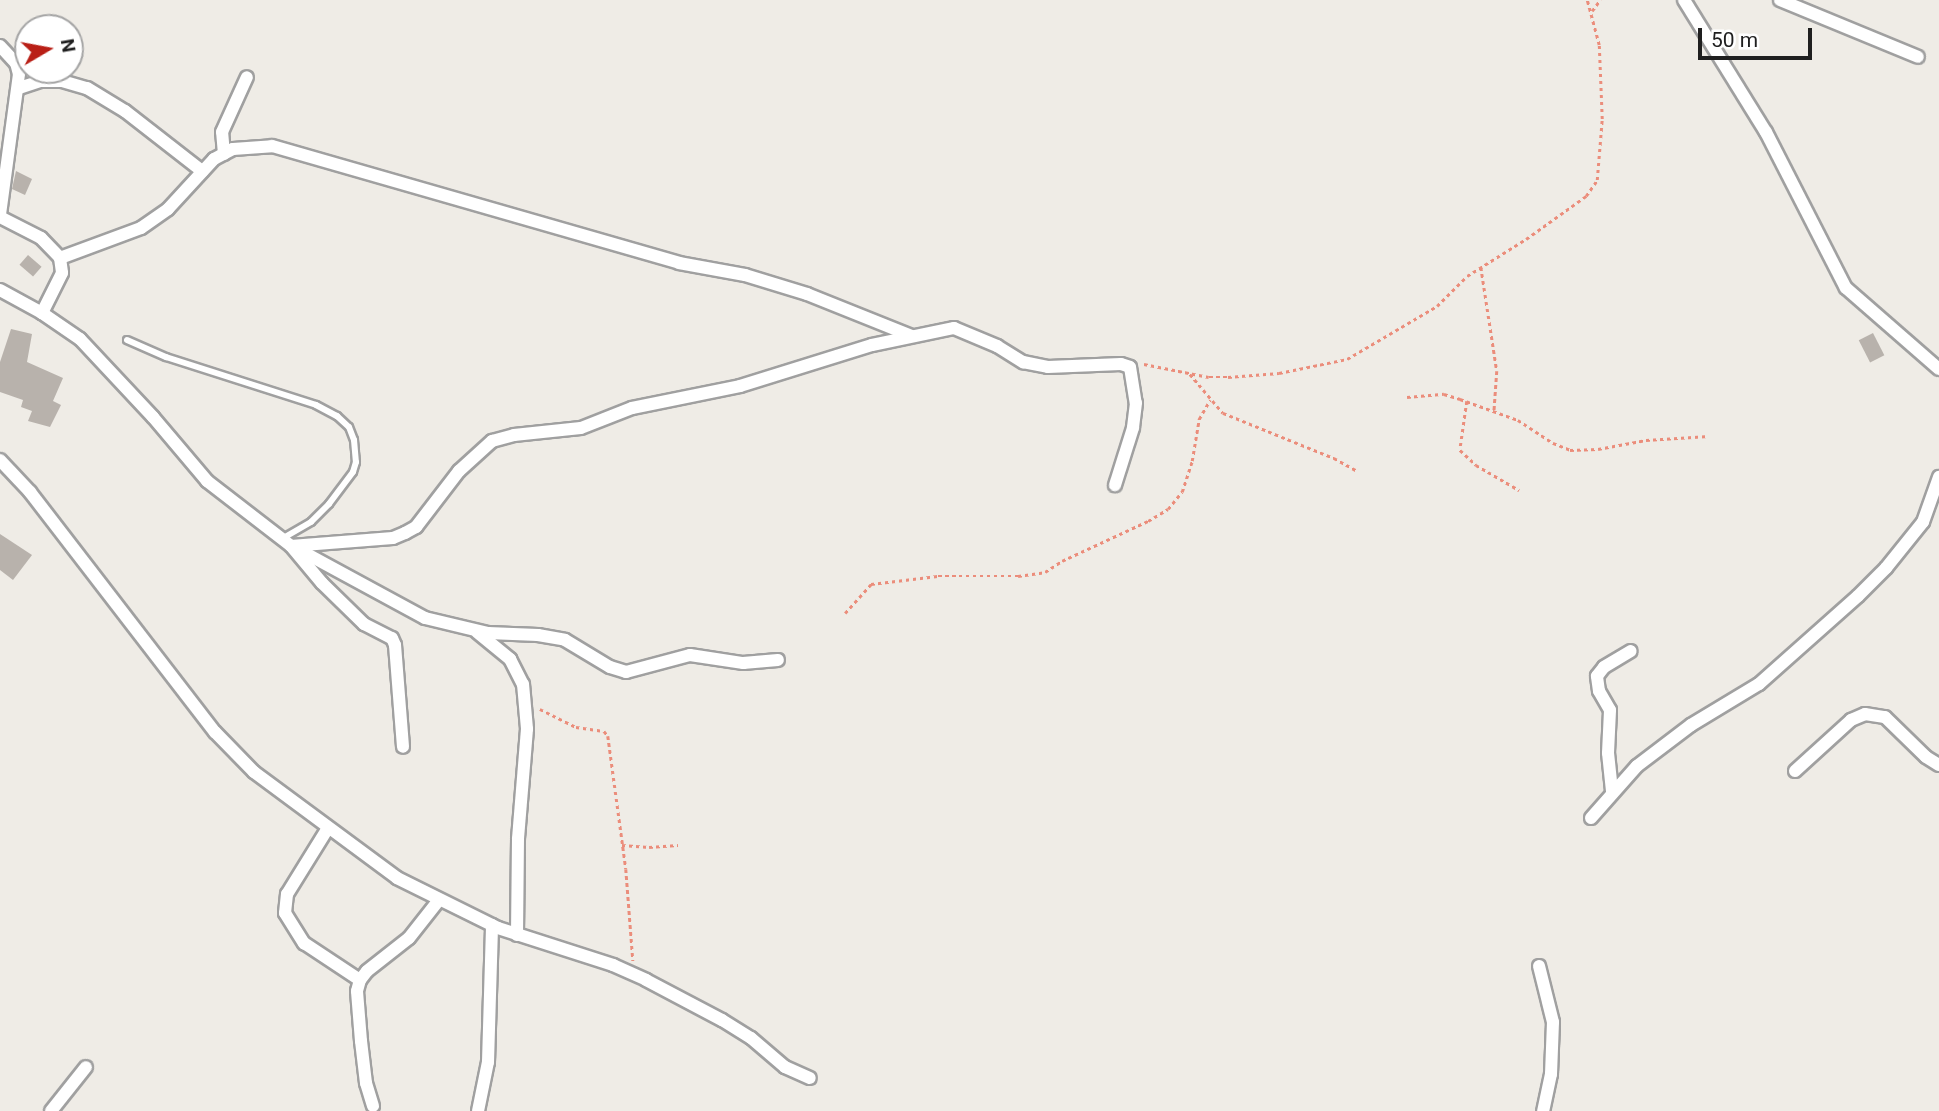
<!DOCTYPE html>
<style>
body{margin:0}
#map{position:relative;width:1939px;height:1111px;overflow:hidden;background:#efece6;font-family:Roboto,sans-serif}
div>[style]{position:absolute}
.building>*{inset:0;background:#b8b2ac;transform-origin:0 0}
.path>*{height:2.5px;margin-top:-1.25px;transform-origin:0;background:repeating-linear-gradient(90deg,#eb8d7b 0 3.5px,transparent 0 7px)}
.roads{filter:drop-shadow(2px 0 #a0a0a0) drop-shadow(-2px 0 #a0a0a0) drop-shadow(0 2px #a0a0a0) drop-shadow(0 -2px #a0a0a0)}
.service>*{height:6px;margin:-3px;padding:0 3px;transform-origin:3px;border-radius:3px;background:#fff}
.minor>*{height:12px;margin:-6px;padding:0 6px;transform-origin:6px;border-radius:6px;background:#fff}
span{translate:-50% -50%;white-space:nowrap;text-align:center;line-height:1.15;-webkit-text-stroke:5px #fff;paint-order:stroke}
.north{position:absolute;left:14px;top:14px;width:70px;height:70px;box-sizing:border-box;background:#fff;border:2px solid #a5a5a5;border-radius:50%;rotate:80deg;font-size:19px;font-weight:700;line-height:28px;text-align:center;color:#1f1f1f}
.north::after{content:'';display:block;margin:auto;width:24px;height:32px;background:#b91f16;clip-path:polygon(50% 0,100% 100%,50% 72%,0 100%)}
.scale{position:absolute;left:1698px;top:28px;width:114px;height:32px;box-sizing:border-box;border:4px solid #1f1f1f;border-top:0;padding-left:9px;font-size:21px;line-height:24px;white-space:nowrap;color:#1f1f1f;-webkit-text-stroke:5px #fff;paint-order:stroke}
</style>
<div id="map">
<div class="building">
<div style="clip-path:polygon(16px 171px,32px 179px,25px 195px,12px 189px)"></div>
<div style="left:28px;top:255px;width:18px;height:13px;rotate:41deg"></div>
<div style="clip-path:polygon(11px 329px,32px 334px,27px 362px,63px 378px,53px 401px,61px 405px,50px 427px,28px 421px,32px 411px,21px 407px,23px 400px,0 392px,0 362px)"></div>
<div style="left:1873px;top:333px;width:25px;height:16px;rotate:63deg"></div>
<div style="clip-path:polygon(0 534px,32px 555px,13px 580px,0 570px)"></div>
</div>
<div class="path">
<div style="left:1592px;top:11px;width:14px;rotate:-54deg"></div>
<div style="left:1481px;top:267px;width:105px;rotate:81.3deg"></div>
<div style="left:1497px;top:371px;width:39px;rotate:94deg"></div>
<div style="left:1144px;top:364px;width:66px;rotate:11.3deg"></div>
<div style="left:1209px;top:377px;width:19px"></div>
<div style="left:1228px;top:377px;width:51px;rotate:-4.5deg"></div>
<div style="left:1279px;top:373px;width:69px;rotate:-11.6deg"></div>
<div style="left:1347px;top:359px;width:104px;rotate:-30.5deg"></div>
<div style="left:1437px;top:306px;width:42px;rotate:-45deg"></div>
<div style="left:1467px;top:276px;width:70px;rotate:-32.1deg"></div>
<div style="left:1526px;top:239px;width:74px;rotate:-35.6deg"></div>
<div style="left:1586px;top:196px;width:19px;rotate:-55deg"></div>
<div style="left:1597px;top:180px;width:61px;rotate:-85.3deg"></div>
<div style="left:1602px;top:119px;width:74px;rotate:-92.3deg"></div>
<div style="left:1599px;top:45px;width:47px;rotate:-104.9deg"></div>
<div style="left:1190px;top:374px;width:51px;rotate:49.8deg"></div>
<div style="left:1223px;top:413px;width:120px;rotate:22.1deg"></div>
<div style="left:1334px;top:458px;width:26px;rotate:29deg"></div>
<div style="left:1407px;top:397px;width:37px;rotate:-5deg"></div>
<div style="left:1444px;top:394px;width:17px;rotate:17deg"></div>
<div style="left:1460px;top:399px;width:62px;rotate:19.9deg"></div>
<div style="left:1518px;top:420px;width:42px;rotate:33.3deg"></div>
<div style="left:1553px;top:443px;width:18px;rotate:22deg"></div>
<div style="left:1570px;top:450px;width:28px;rotate:-2deg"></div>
<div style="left:1598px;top:449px;width:49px;rotate:-10.6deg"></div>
<div style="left:1646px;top:440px;width:63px;rotate:-3.6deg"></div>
<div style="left:1467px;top:401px;width:49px;rotate:98.1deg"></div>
<div style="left:1460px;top:450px;width:22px;rotate:43deg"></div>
<div style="left:1476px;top:465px;width:50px;rotate:30.2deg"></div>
<div style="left:845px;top:613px;width:39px;rotate:-48deg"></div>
<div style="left:871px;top:584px;width:67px;rotate:-6.8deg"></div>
<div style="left:938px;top:576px;width:80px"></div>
<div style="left:1018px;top:576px;width:27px;rotate:-8deg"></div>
<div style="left:1045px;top:572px;width:20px;rotate:-33deg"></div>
<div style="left:1062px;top:561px;width:95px;rotate:-24.9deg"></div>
<div style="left:1148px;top:521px;width:23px;rotate:-31deg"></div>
<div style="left:1168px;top:509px;width:22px;rotate:-51deg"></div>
<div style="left:1182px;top:492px;width:33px;rotate:-72deg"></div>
<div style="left:1192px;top:461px;width:43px;rotate:-80.5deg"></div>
<div style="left:1199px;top:419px;width:22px;rotate:-60deg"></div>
<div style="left:540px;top:709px;width:40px;rotate:26.6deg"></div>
<div style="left:576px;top:727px;width:28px;rotate:8deg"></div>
<div style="left:604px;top:731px;width:6px;rotate:51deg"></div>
<div style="left:608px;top:736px;width:134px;rotate:82.3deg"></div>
<div style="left:626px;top:869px;width:92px;rotate:85.6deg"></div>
<div style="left:622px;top:845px;width:27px;rotate:4deg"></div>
<div style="left:649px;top:847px;width:29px;rotate:-4deg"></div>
</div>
<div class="roads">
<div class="service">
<div style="left:127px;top:340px;width:43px;rotate:23.6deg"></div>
<div style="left:166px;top:357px;width:157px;rotate:17.7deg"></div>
<div style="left:316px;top:405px;width:24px;rotate:28deg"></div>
<div style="left:337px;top:416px;width:16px;rotate:43deg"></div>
<div style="left:349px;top:427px;width:14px;rotate:69deg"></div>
<div style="left:354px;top:440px;width:22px;rotate:85deg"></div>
<div style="left:356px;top:462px;width:10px;rotate:107deg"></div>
<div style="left:353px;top:472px;width:40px;rotate:127deg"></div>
<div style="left:329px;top:504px;width:25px;rotate:135deg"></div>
<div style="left:311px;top:522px;width:34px;rotate:150deg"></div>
</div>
<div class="minor">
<div style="left:1684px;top:0;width:155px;rotate:58.2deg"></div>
<div style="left:1766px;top:132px;width:175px;rotate:62.9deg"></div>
<div style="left:1846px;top:288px;width:123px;rotate:41.1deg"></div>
<div style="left:1780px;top:0;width:149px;rotate:22.4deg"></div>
<div style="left:0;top:46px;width:23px;rotate:47deg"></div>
<div style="left:16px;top:63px;width:11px;rotate:75deg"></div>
<div style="left:19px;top:74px;width:141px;rotate:97.7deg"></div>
<div style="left:19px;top:88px;width:23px;rotate:-18deg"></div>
<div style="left:41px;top:81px;width:21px"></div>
<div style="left:62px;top:81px;width:26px;rotate:16deg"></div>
<div style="left:87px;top:88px;width:44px;rotate:31.2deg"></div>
<div style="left:125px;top:111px;width:98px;rotate:37.9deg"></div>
<div style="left:224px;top:154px;width:22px;rotate:-95deg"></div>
<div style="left:222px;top:132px;width:60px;rotate:-65.6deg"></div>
<div style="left:0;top:217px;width:46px;rotate:27.1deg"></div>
<div style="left:41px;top:238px;width:28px;rotate:46deg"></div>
<div style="left:60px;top:258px;width:15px;rotate:82deg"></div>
<div style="left:62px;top:273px;width:45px;rotate:116.6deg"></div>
<div style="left:60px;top:258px;width:86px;rotate:-20.3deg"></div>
<div style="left:141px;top:228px;width:33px;rotate:-35deg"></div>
<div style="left:168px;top:209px;width:68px;rotate:-47.4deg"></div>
<div style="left:214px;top:159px;width:21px;rotate:-28deg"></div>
<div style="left:233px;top:149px;width:39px;rotate:-4deg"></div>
<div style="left:272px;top:146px;width:423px;rotate:16deg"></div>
<div style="left:679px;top:263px;width:67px;rotate:10.3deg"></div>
<div style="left:745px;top:275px;width:65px;rotate:17deg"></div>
<div style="left:807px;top:294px;width:113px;rotate:21.8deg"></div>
<div style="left:0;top:290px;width:48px;rotate:28.7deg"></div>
<div style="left:42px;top:313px;width:46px;rotate:34.4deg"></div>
<div style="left:80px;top:339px;width:107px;rotate:46.9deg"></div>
<div style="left:153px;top:417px;width:84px;rotate:49.8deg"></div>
<div style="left:207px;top:481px;width:106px;rotate:37.7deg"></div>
<div style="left:291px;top:546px;width:48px;rotate:50deg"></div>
<div style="left:322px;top:583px;width:59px;rotate:44.3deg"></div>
<div style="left:364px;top:624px;width:31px;rotate:27deg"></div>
<div style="left:392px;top:638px;width:8px;rotate:67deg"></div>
<div style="left:395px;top:645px;width:102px;rotate:85.5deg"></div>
<div style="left:0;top:460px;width:44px;rotate:46.8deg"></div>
<div style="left:30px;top:492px;width:303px;rotate:52.4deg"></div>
<div style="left:215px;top:732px;width:56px;rotate:45.7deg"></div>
<div style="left:254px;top:772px;width:178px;rotate:36.5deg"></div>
<div style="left:397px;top:878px;width:113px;rotate:26.3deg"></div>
<div style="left:498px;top:928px;width:121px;rotate:17.8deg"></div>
<div style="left:613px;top:965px;width:36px;rotate:24deg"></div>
<div style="left:646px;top:980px;width:86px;rotate:27.8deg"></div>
<div style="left:722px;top:1020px;width:34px;rotate:32deg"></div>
<div style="left:751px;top:1038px;width:45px;rotate:40.5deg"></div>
<div style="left:785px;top:1067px;width:27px;rotate:24deg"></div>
<div style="left:291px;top:546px;width:102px;rotate:-4.5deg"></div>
<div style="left:393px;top:538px;width:13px;rotate:-23deg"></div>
<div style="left:405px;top:533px;width:13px;rotate:-29deg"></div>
<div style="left:416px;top:527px;width:71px;rotate:-52.5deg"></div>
<div style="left:459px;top:471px;width:45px;rotate:-42.3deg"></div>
<div style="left:492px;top:441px;width:23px;rotate:-15deg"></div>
<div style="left:514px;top:435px;width:67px;rotate:-6deg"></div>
<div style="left:581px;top:428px;width:55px;rotate:-21.4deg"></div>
<div style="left:632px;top:408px;width:110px;rotate:-11.5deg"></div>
<div style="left:740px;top:386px;width:138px;rotate:-17.3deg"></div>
<div style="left:872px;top:345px;width:84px;rotate:-11.7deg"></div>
<div style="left:954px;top:328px;width:47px;rotate:22.7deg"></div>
<div style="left:997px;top:346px;width:31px;rotate:32deg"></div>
<div style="left:1023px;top:362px;width:25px;rotate:11deg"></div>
<div style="left:1048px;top:367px;width:73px;rotate:-2.4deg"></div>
<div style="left:1121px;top:364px;width:9px;rotate:18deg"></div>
<div style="left:1130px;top:367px;width:36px;rotate:81deg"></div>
<div style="left:1136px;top:403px;width:25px;rotate:97deg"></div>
<div style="left:1133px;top:428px;width:60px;rotate:107.5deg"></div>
<div style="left:294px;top:547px;width:149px;rotate:28.5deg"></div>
<div style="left:425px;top:618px;width:65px;rotate:13.4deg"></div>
<div style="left:488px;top:633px;width:50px;rotate:2.3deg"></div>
<div style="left:538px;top:635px;width:27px;rotate:10deg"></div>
<div style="left:565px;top:640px;width:52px;rotate:31deg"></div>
<div style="left:610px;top:667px;width:17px;rotate:17deg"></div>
<div style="left:626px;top:672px;width:66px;rotate:-14.9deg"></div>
<div style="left:690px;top:655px;width:54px;rotate:8.6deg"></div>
<div style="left:743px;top:663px;width:35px;rotate:-5deg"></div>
<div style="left:477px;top:632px;width:43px;rotate:39.3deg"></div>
<div style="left:510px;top:659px;width:28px;rotate:63deg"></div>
<div style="left:523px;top:684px;width:45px;rotate:84.9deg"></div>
<div style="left:527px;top:729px;width:110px;rotate:94.7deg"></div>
<div style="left:518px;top:839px;width:96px;rotate:90.6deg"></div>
<div style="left:1795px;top:771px;width:76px;rotate:-42.3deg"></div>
<div style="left:1851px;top:720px;width:15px;rotate:-23deg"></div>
<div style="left:1865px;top:714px;width:20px;rotate:9deg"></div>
<div style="left:1885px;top:717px;width:57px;rotate:44.3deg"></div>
<div style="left:1926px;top:757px;width:15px;rotate:32deg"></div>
<div style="left:1612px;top:791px;width:38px;rotate:-96deg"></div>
<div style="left:1608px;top:753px;width:43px;rotate:-87.3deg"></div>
<div style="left:1610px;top:710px;width:22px;rotate:-120deg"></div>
<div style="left:1599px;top:691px;width:15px;rotate:-98deg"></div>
<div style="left:1597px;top:676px;width:11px;rotate:-52deg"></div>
<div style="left:1604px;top:667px;width:31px;rotate:-31deg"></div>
<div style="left:1591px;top:818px;width:69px;rotate:-48.5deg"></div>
<div style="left:1637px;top:766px;width:68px;rotate:-37.2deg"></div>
<div style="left:1691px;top:725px;width:79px;rotate:-31.1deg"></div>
<div style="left:1759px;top:684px;width:132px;rotate:-41.6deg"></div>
<div style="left:1858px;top:596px;width:40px;rotate:-45deg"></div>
<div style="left:1886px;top:568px;width:59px;rotate:-51.2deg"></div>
<div style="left:1923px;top:522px;width:48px;rotate:-70.4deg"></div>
<div style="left:328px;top:828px;width:78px;rotate:121.8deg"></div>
<div style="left:287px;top:894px;width:19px;rotate:96deg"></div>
<div style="left:285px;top:913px;width:36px;rotate:58deg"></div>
<div style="left:304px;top:943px;width:67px;rotate:33.5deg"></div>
<div style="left:1539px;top:966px;width:58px;rotate:76deg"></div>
<div style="left:1553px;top:1022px;width:52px;rotate:92.2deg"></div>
<div style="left:1551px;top:1074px;width:38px;rotate:102deg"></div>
<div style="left:373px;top:1106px;width:24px;rotate:-107deg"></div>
<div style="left:366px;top:1083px;width:42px;rotate:-96.8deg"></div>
<div style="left:361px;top:1041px;width:50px;rotate:-94.6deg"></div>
<div style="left:357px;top:991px;width:11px;rotate:-75deg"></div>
<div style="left:360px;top:980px;width:11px;rotate:-52deg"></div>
<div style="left:367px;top:971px;width:53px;rotate:-38.2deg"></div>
<div style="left:409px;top:938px;width:48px;rotate:-51.7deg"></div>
<div style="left:51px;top:1111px;width:56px;rotate:-51.5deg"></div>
<div style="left:478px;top:1111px;width:50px;rotate:-78.5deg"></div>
<div style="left:488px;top:1062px;width:137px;rotate:-88.3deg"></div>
</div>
</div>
<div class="north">N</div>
<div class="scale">50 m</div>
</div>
